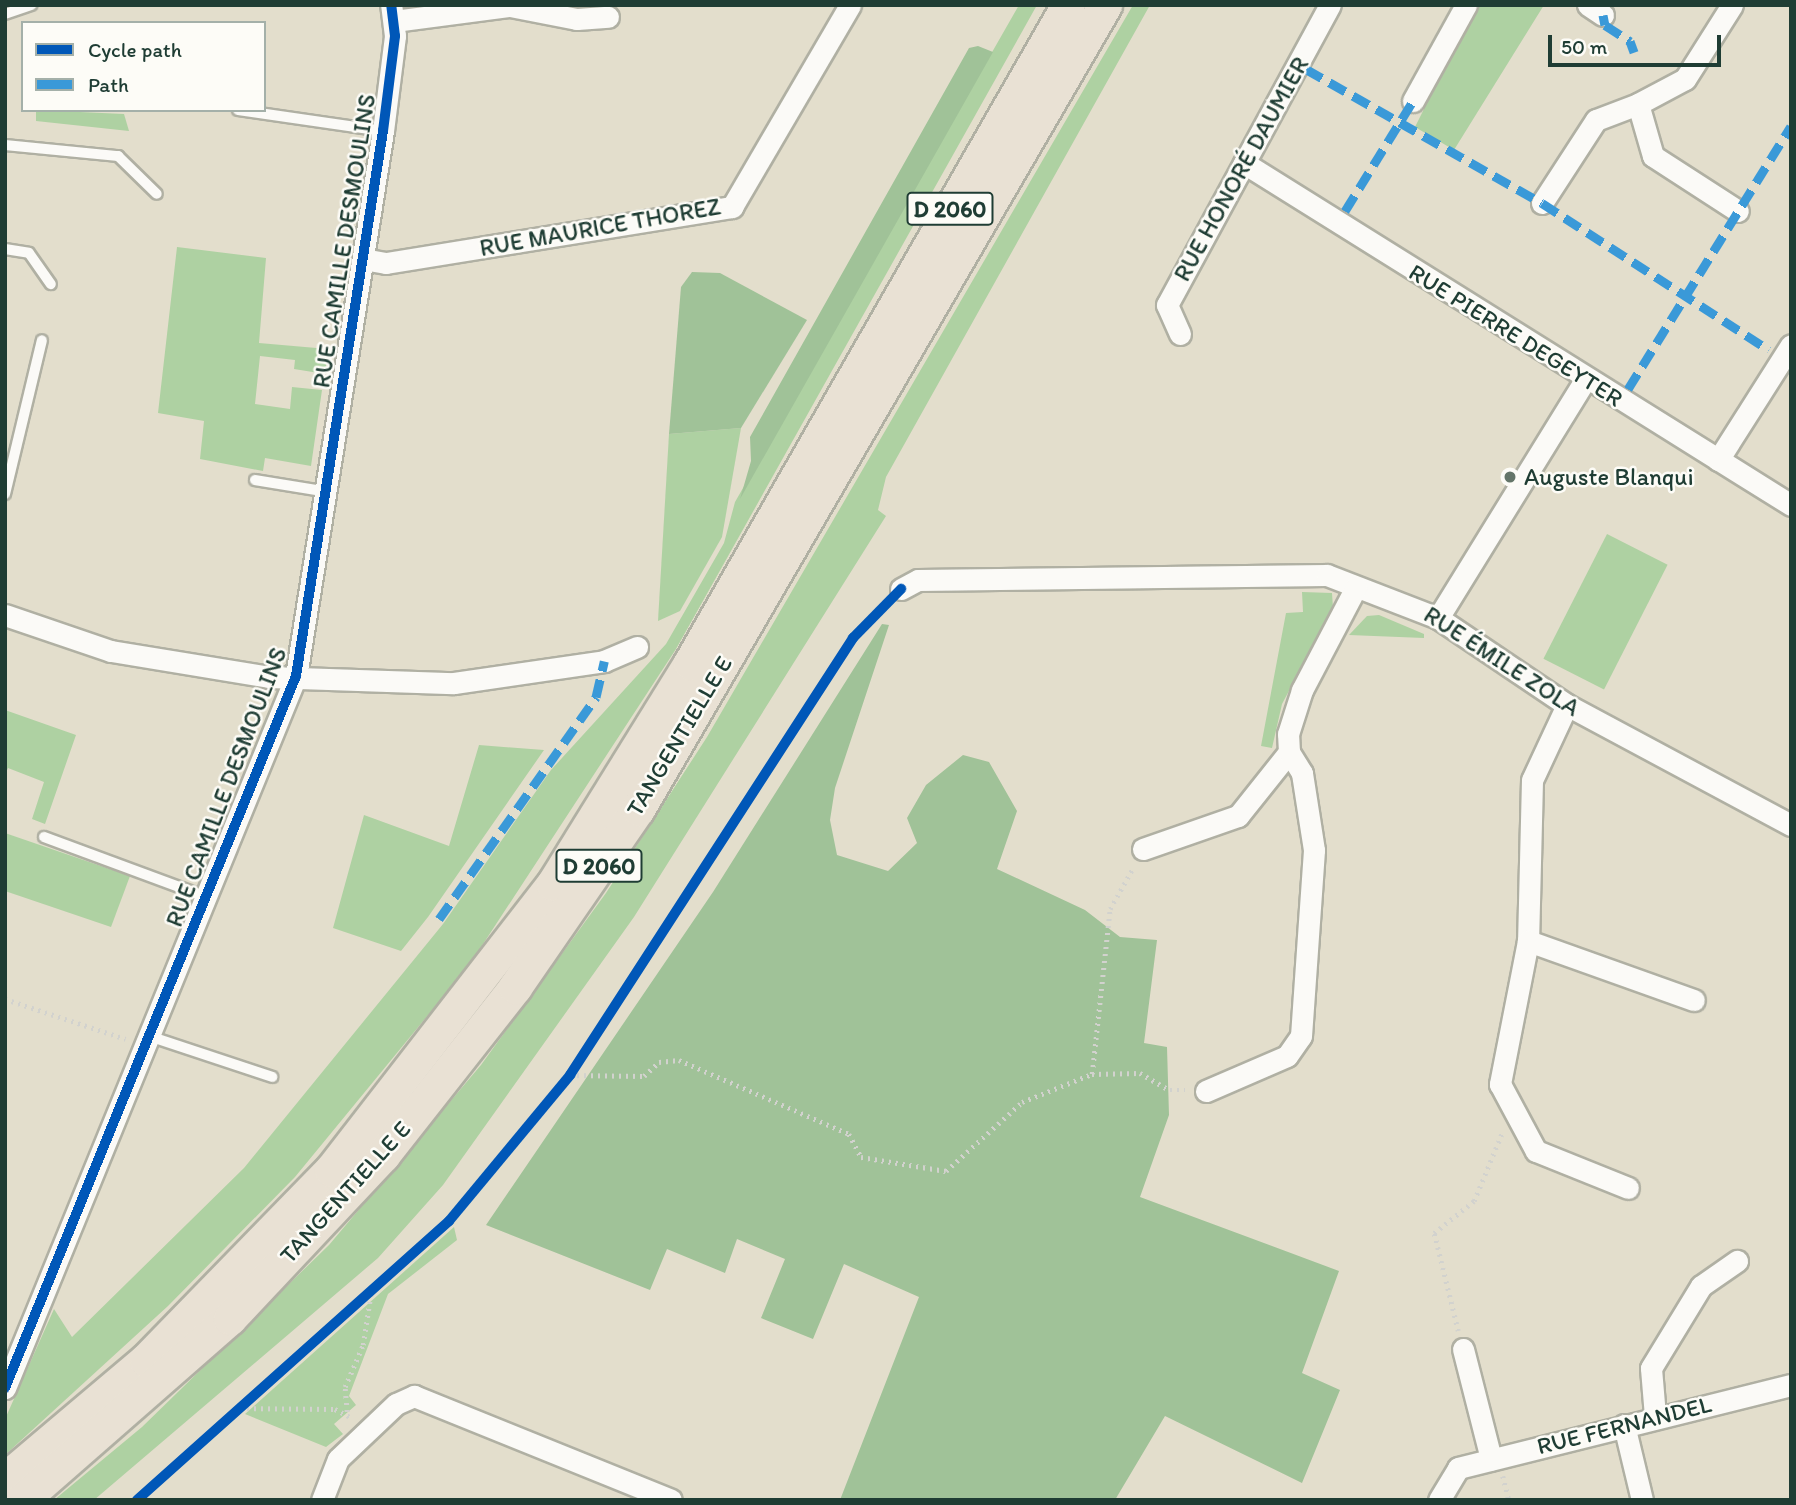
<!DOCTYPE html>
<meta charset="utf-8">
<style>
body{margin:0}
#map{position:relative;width:1796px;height:1505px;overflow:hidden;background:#e3decc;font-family:Itim,sans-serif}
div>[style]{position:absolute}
.green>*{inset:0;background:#aed1a2;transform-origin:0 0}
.forest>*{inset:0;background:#a0c298}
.path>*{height:4.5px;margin-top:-2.25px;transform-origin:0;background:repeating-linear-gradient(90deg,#d2d2ce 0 2px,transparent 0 7px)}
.roads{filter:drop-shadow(2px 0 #b0b0a3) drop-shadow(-2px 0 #b0b0a3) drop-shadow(0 2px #b0b0a3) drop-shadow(0 -2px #b0b0a3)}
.lane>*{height:10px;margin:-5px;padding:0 5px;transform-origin:5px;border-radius:5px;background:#fbfaf7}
.street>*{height:21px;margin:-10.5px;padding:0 10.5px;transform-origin:10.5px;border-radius:10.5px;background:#fbfaf7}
.primary>*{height:33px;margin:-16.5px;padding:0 16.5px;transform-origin:16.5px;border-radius:16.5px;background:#e9e1d4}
.quiet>*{height:9px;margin-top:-4.5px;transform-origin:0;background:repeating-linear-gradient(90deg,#3a99d8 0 18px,transparent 0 27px)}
.cycleway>*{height:10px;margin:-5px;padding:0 5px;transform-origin:5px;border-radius:5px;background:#0057b8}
.dots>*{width:19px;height:19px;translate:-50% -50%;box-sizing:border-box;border:4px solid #fdfcf7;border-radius:50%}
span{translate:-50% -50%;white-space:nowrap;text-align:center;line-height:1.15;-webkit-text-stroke:5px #fdfcf7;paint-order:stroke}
.shield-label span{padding:2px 5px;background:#fdfcf7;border:2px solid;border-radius:5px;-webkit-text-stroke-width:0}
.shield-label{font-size:23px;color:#1f3d34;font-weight:700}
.street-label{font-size:24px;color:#1f3d34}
.poi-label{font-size:24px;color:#1f3d34}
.left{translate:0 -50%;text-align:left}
.frame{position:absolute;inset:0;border:7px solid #1f3d34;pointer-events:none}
.legend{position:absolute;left:21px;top:21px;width:245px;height:91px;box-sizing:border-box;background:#fdfcf7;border:2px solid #a4b0a9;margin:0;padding:9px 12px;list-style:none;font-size:21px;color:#1f3d34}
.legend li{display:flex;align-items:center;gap:14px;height:35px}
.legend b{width:35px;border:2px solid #a4b0a9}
.scale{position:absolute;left:1548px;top:35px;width:173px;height:32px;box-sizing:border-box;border:4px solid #1f3d34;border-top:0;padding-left:9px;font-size:21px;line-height:24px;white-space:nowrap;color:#1f3d34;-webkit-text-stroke:5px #fdfcf7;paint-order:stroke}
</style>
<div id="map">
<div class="green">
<div style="clip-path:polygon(1019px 5px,1037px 5px,676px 649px,470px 964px,295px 1177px,168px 1306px,5px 1455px,5px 1419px,54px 1309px,72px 1337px,244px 1168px,443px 924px,551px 770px,666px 644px,724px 543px,735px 502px)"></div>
<div style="clip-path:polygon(1133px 5px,1150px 5px,886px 477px,878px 510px,886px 516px,634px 917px,443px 1185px,378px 1258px,94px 1500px,54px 1500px,142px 1427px,329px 1245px,481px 1065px,606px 893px,707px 737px)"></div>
<div style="clip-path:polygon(1472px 5px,1544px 5px,1454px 150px,1415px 127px,1424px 109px,1416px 104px)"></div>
<div style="clip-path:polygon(36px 110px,124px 114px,129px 131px,36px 121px)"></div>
<div style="clip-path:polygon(177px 247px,266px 258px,259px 343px,328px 349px,325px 374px,294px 369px,295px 360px,260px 356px,255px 404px,290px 409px,292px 387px,322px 390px,311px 466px,265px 458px,263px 471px,200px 459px,204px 421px,158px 413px)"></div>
<div style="clip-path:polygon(741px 428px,722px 537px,680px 611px,658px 621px,669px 434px)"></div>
<div style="left:1607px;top:534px;width:68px;height:140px;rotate:27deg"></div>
<div style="clip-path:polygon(1302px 592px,1332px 593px,1333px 608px,1282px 704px,1272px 748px,1261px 746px,1286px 613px,1303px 612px)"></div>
<div style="clip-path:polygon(1379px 615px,1424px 634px,1424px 638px,1349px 635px,1367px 616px)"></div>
<div style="clip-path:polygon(5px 710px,76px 735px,45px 824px,32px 819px,44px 782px,8px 768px,5px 775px)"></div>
<div style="clip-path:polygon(479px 745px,544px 750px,428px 917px,401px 951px,333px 928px,364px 815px,449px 846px)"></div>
<div style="clip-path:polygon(5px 833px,130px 876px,111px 927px,5px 891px)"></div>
<div style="clip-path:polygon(454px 1227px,457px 1240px,388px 1294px,349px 1396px,356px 1405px,334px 1424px,343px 1434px,326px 1447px,245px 1414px)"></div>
</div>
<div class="forest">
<div style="clip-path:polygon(978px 46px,993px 52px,740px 499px,751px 461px,750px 437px,969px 48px)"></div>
<div style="clip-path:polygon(692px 272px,720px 273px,807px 320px,741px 428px,669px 434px,681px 287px)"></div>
<div style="clip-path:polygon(882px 624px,889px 625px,835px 788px,830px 820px,837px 855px,888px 871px,917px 843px,907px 818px,926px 785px,963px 755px,989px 762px,1017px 811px,997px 869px,1085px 910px,1120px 937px,1157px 940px,1144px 1043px,1167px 1047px,1169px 1115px,1140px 1197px,1339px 1271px,1302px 1373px,1340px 1390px,1302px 1483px,1165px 1416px,1115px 1500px,840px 1500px,919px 1297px,844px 1264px,813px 1339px,761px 1318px,785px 1259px,737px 1239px,725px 1273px,667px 1249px,650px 1290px,486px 1225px,713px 892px)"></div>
</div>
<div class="path">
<div style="left:5px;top:999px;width:127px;rotate:18.3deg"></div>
<div style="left:1092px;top:1074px;width:166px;rotate:-83.8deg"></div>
<div style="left:1110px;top:909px;width:47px;rotate:-60.7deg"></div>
<div style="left:570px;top:1075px;width:74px;rotate:0.8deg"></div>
<div style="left:644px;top:1076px;width:21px;rotate:-43deg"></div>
<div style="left:659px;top:1062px;width:20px;rotate:-6deg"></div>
<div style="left:679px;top:1060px;width:185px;rotate:23.5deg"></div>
<div style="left:849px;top:1134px;width:26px;rotate:62deg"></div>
<div style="left:861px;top:1157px;width:86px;rotate:9.4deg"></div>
<div style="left:946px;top:1171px;width:103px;rotate:-42.2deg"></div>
<div style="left:1022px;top:1102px;width:75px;rotate:-21.8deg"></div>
<div style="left:1092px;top:1074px;width:48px;rotate:-1.2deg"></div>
<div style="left:1140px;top:1073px;width:34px;rotate:30deg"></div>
<div style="left:1170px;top:1090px;width:15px"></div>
<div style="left:1458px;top:1331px;width:101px;rotate:-103.8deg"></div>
<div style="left:1434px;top:1233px;width:51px;rotate:-38.7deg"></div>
<div style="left:1474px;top:1201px;width:74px;rotate:-67.6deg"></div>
<div style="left:240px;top:1408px;width:95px;rotate:0.6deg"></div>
<div style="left:335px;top:1409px;width:19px;rotate:28deg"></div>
<div style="left:347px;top:1412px;width:25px;rotate:-95deg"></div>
<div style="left:345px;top:1387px;width:46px;rotate:-66.8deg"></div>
<div style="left:363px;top:1345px;width:53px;rotate:-81.3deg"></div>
<div style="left:1503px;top:1476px;width:25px;rotate:76deg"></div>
</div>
<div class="roads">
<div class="lane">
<div style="left:5px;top:14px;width:28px;rotate:-19deg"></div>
<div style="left:238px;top:110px;width:147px;rotate:8.2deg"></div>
<div style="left:5px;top:145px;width:114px;rotate:5.6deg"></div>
<div style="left:118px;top:156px;width:54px;rotate:44.3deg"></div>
<div style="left:5px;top:249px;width:24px;rotate:9deg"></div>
<div style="left:29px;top:253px;width:38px;rotate:55deg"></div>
<div style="left:255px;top:480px;width:74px;rotate:9.3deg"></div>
<div style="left:5px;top:494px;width:158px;rotate:-76.5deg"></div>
<div style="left:44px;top:837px;width:173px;rotate:20.3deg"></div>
<div style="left:149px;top:1036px;width:130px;rotate:18.4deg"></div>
</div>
<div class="street">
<div style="left:1588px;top:5px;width:18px;rotate:34deg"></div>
<div style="left:1732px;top:5px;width:88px;rotate:122.4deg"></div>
<div style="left:1685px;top:79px;width:53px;rotate:152deg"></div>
<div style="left:1638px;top:104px;width:54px;rotate:73.9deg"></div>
<div style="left:1653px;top:156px;width:101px;rotate:32.9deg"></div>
<div style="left:394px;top:21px;width:117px;rotate:-7.4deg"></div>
<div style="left:510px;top:6px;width:68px;rotate:11deg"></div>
<div style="left:577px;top:19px;width:31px;rotate:-4deg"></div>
<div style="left:1413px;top:101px;width:110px;rotate:-61.1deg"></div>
<div style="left:1244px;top:163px;width:645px;rotate:32.01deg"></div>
<div style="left:1542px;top:203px;width:99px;rotate:-57deg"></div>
<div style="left:1596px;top:120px;width:45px;rotate:-20.9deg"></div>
<div style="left:363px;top:259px;width:23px;rotate:10deg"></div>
<div style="left:386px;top:263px;width:351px;rotate:-9.2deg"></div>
<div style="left:732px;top:207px;width:234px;rotate:-59.7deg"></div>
<div style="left:1180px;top:334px;width:32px;rotate:-114deg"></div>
<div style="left:1167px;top:305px;width:341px;rotate:-61.5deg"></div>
<div style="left:1718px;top:460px;width:136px;rotate:-57.6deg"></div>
<div style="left:901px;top:589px;width:19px;rotate:-28deg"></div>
<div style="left:918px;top:580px;width:409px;rotate:-0.7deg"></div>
<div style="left:1327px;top:575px;width:119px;rotate:21.2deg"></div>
<div style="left:1438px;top:618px;width:156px;rotate:34deg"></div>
<div style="left:1567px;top:705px;width:254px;rotate:28.2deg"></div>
<div style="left:5px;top:615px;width:112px;rotate:18.8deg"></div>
<div style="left:111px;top:651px;width:160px;rotate:9.3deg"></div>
<div style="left:269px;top:677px;width:185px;rotate:1.9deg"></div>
<div style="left:454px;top:683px;width:152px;rotate:-8.3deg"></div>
<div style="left:604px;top:661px;width:36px;rotate:-23deg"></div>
<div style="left:1438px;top:618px;width:280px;rotate:-58.3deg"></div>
<div style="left:1567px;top:705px;width:83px;rotate:115deg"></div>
<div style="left:1532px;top:780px;width:161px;rotate:91.4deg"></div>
<div style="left:1528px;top:941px;width:146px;rotate:101.1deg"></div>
<div style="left:1500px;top:1084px;width:76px;rotate:61.8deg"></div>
<div style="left:1536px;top:1151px;width:99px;rotate:21.9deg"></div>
<div style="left:1143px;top:849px;width:101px;rotate:-19.2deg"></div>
<div style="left:1238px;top:816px;width:82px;rotate:-51.4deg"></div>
<div style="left:1528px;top:941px;width:176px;rotate:19.6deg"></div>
<div style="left:1206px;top:1091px;width:88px;rotate:-23.4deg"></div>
<div style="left:1287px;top:1056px;width:24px;rotate:-55deg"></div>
<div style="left:1301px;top:1036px;width:186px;rotate:-86deg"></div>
<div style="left:1314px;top:850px;width:78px;rotate:-98.9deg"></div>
<div style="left:1302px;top:773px;width:25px;rotate:-122deg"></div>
<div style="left:1289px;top:752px;width:18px;rotate:-93deg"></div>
<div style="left:1288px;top:734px;width:46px;rotate:-72.3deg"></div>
<div style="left:1302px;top:690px;width:116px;rotate:-62.3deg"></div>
<div style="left:1463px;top:1349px;width:114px;rotate:75.7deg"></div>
<div style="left:5px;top:1388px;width:769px;rotate:-67.77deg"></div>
<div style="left:296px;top:676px;width:552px;rotate:-80.93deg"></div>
<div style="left:383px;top:131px;width:96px;rotate:-82.8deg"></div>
<div style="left:395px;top:36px;width:31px;rotate:-97deg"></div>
<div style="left:1655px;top:1416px;width:48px;rotate:-94.8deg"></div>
<div style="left:1651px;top:1368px;width:96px;rotate:-58.6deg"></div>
<div style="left:1701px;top:1286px;width:44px;rotate:-34.8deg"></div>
<div style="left:1624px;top:1425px;width:77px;rotate:76.5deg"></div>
<div style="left:322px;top:1500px;width:44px;rotate:-68.7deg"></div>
<div style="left:338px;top:1459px;width:80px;rotate:-43.5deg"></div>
<div style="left:396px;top:1404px;width:20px;rotate:-24deg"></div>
<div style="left:414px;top:1396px;width:277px;rotate:22deg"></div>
<div style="left:1439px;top:1500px;width:37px;rotate:-59deg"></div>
<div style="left:1458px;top:1468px;width:343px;rotate:-14deg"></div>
</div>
<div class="primary">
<div style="left:5px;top:1479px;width:185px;rotate:-40.2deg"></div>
<div style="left:146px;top:1360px;width:265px;rotate:-45.8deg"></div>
<div style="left:331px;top:1170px;width:362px;rotate:-52.2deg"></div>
<div style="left:553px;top:884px;width:260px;rotate:-58.2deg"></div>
<div style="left:690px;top:663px;width:759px;rotate:-60.12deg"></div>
<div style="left:22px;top:1500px;width:276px;rotate:-41.2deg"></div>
<div style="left:230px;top:1318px;width:224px;rotate:-46.8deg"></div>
<div style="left:383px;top:1155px;width:214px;rotate:-51.8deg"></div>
<div style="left:515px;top:987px;width:216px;rotate:-55.4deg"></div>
<div style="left:638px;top:809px;width:930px;rotate:-59.85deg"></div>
</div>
</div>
<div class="quiet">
<div style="left:1603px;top:15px;width:10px;rotate:79deg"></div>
<div style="left:1605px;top:25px;width:30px;rotate:33deg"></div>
<div style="left:1630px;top:41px;width:12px;rotate:70deg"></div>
<div style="left:1306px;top:69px;width:271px;rotate:29.6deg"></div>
<div style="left:1542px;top:203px;width:270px;rotate:32.9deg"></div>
<div style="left:1345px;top:211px;width:129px;rotate:-58.3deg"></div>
<div style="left:1628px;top:389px;width:309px;rotate:-58.2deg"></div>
<div style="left:439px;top:919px;width:272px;rotate:-54.7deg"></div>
<div style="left:596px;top:697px;width:37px;rotate:-77deg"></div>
</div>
<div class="cycleway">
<div style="left:5px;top:1388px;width:769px;rotate:-67.77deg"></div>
<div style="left:296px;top:676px;width:552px;rotate:-80.93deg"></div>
<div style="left:383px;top:131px;width:96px;rotate:-82.8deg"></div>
<div style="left:395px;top:36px;width:31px;rotate:-97deg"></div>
<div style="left:137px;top:1500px;width:419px;rotate:-41.8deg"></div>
<div style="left:449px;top:1221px;width:190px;rotate:-50.3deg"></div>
<div style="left:570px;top:1075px;width:521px;rotate:-57.07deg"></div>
<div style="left:853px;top:638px;width:69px;rotate:-45.6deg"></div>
</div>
<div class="dots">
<div style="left:1510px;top:477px;background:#647569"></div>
</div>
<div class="shield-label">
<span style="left:950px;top:209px">D 2060</span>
<span style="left:599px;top:866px">D 2060</span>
</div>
<div class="street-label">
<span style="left:1241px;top:169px;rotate:-61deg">RUE HONORÉ DAUMIER</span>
<span style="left:600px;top:227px;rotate:-10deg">RUE MAURICE THOREZ</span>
<span style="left:344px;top:241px;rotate:-81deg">RUE CAMILLE DESMOULINS</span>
<span style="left:1516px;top:335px;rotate:32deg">RUE PIERRE DEGEYTER</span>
<span style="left:1502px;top:661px;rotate:33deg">RUE ÉMILE ZOLA</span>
<span style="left:679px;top:736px;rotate:-59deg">TANGENTIELLE E</span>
<span style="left:226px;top:787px;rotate:-69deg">RUE CAMILLE DESMOULINS</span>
<span style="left:345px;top:1192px;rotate:-48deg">TANGENTIELLE E</span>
<span style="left:1624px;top:1425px;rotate:-14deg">RUE FERNANDEL</span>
</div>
<div class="poi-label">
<span class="left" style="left:1524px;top:477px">Auguste Blanqui</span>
</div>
<div class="frame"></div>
<ul class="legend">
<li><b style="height:9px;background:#0057b8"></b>Cycle path</li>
<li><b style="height:9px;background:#3a99d8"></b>Path</li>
</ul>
<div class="scale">50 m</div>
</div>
